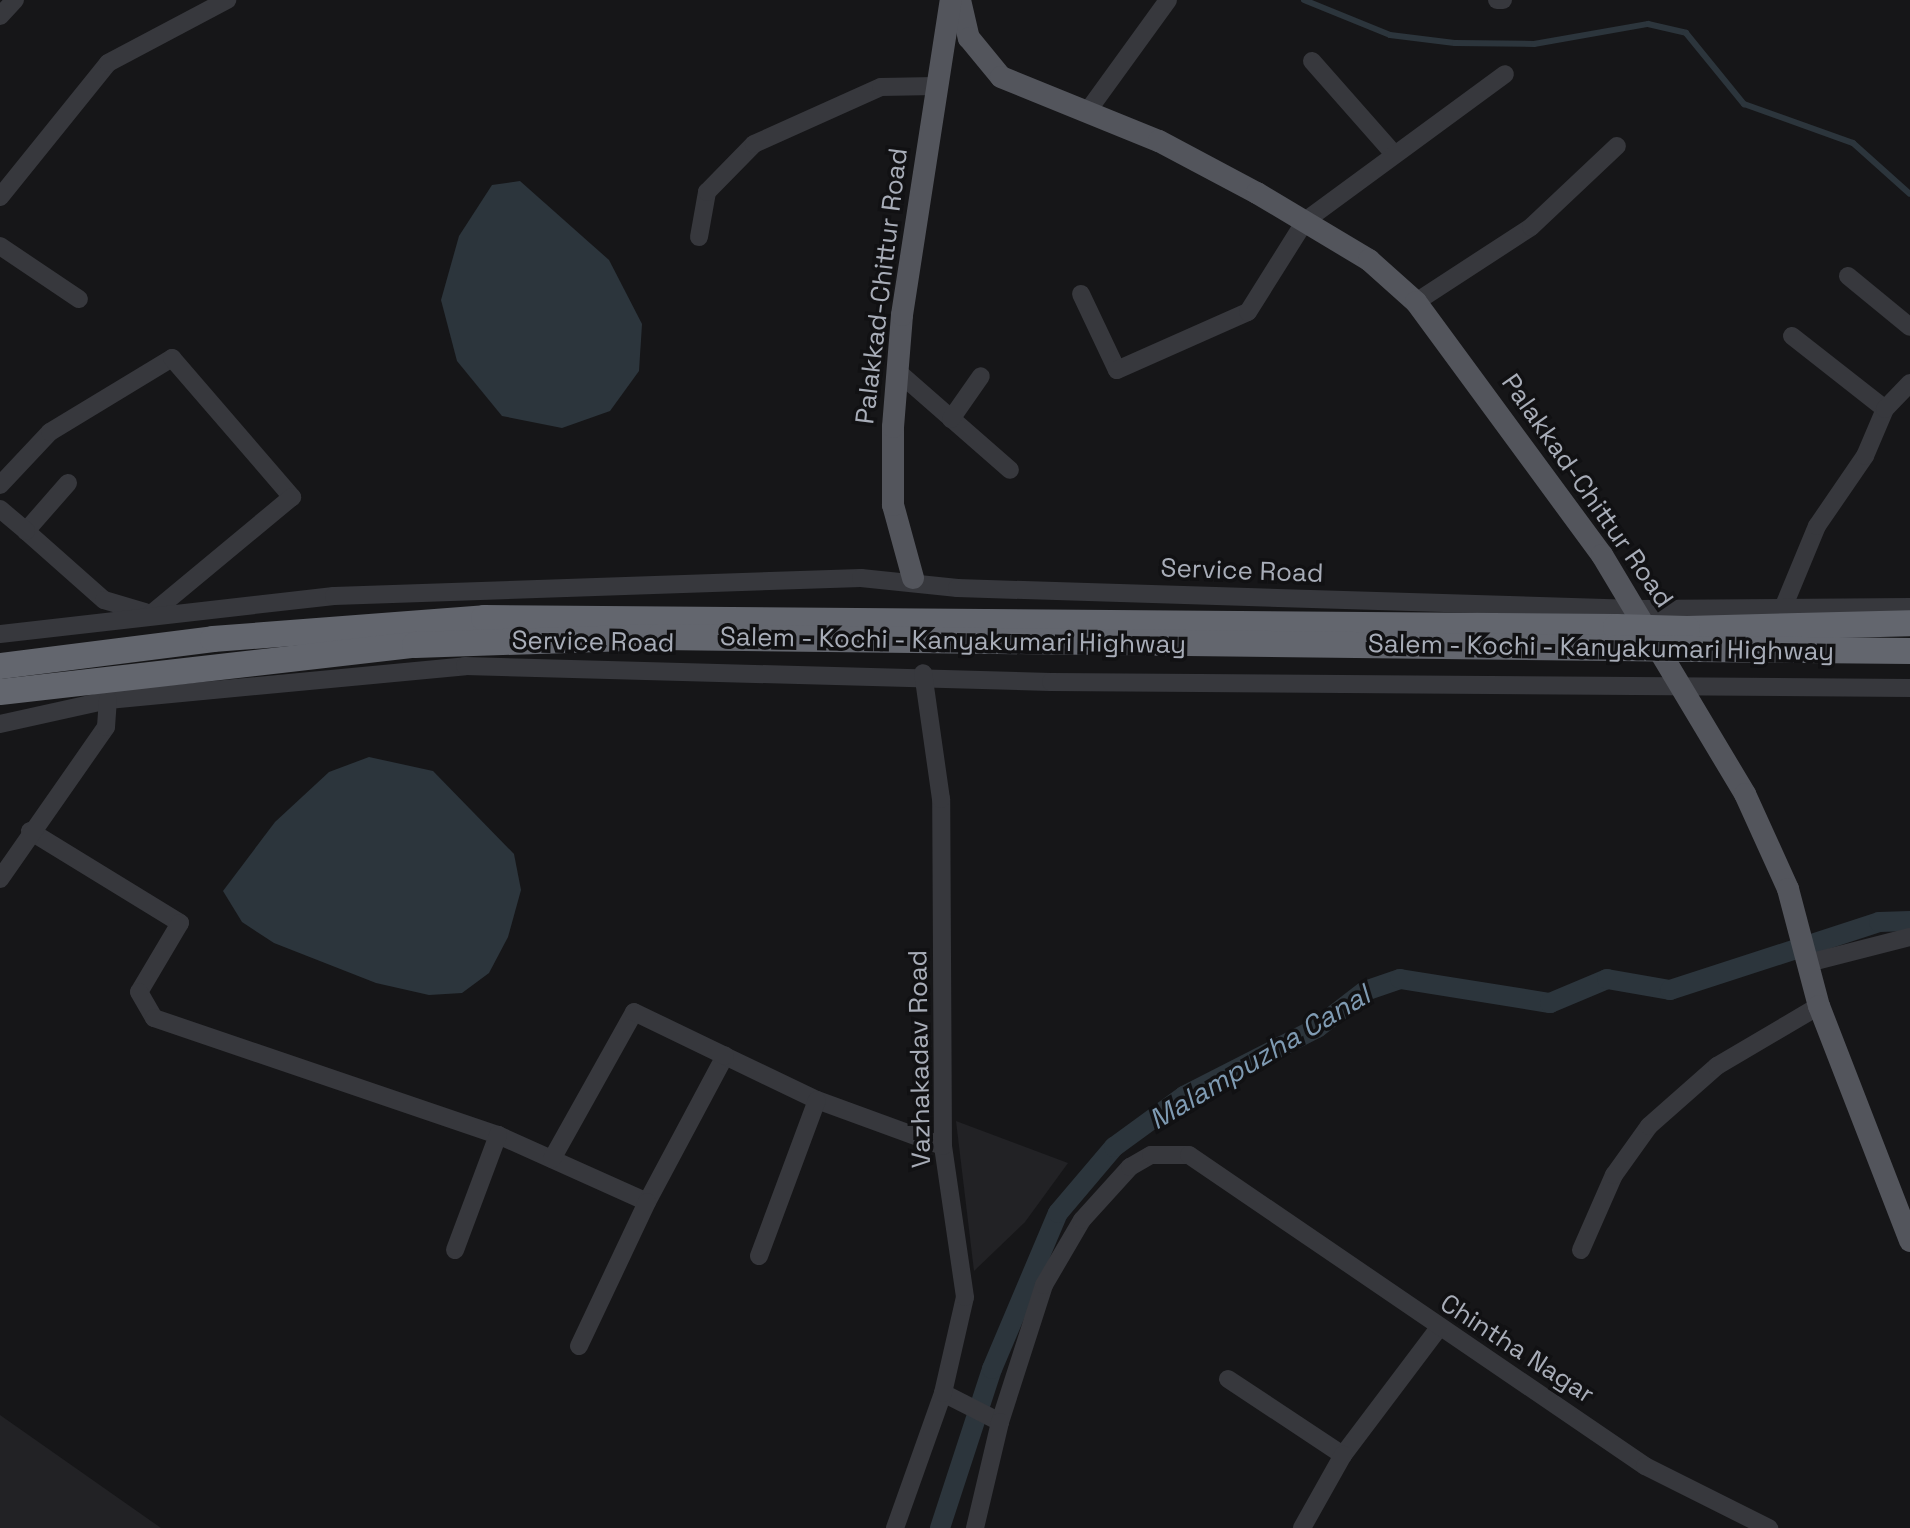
<!DOCTYPE html>
<style>
body{margin:0}
#map{position:relative;width:1910px;height:1528px;overflow:hidden;background:#161618;font-family:"Space Grotesk",sans-serif}
div>[style]{position:absolute}
.built>*{inset:0;background:#222225}
.water>*{inset:0;background:#2c353c}
.stream>*{height:6px;margin:-3px;padding:0 3px;transform-origin:3px;border-radius:3px;background:#2c353c}
.canal>*{height:20px;margin:-10px;padding:0 10px;transform-origin:10px;border-radius:10px;background:#2c353c}
.minor>*{height:18px;margin:-9px;padding:0 9px;transform-origin:9px;border-radius:9px;background:#37383d}
.major>*{height:22px;margin:-11px;padding:0 11px;transform-origin:11px;border-radius:11px;background:#53555c}
.highway>*{height:26px;margin:-13px;padding:0 13px;transform-origin:13px;border-radius:13px;background:#63666e}
.highway-bridge>*{height:26px;margin:-13px;padding:0 13px;transform-origin:13px;border-radius:13px;background:#63666e}
span{translate:-50% -50%;white-space:nowrap;text-align:center;line-height:1.15;-webkit-text-stroke:7px #111113;paint-order:stroke}
.street-label{font-size:26px;color:#a8adb8}
.water-label{font-size:28px;color:#7f9bb3;font-style:italic}
</style>
<div id="map">
<div class="built">
<div style="clip-path:polygon(956px 1121px,1068px 1163px,1025px 1222px,974px 1271px)"></div>
<div style="clip-path:polygon(0 1415px,161px 1528px,0 1528px)"></div>
</div>
<div class="water">
<div style="clip-path:polygon(520px 181px,609px 260px,642px 324px,639px 371px,610px 411px,562px 428px,502px 416px,457px 361px,441px 300px,459px 236px,492px 185px)"></div>
<div style="clip-path:polygon(369px 757px,433px 771px,514px 854px,521px 890px,508px 937px,489px 973px,462px 993px,429px 995px,376px 983px,274px 943px,242px 922px,223px 891px,275px 822px,329px 772px)"></div>
</div>
<div class="stream">
<div style="left:1304px;top:0;width:93px;rotate:22.1deg"></div>
<div style="left:1390px;top:35px;width:65px;rotate:7deg"></div>
<div style="left:1455px;top:43px;width:79px;rotate:0.7deg"></div>
<div style="left:1534px;top:44px;width:116px;rotate:-10deg"></div>
<div style="left:1648px;top:24px;width:39px;rotate:13deg"></div>
<div style="left:1686px;top:33px;width:92px;rotate:50.8deg"></div>
<div style="left:1744px;top:104px;width:116px;rotate:19.7deg"></div>
<div style="left:1853px;top:143px;width:76px;rotate:41.8deg"></div>
</div>
<div class="canal">
<div style="left:940px;top:1528px;width:167px;rotate:-71.9deg"></div>
<div style="left:992px;top:1369px;width:169px;rotate:-67.1deg"></div>
<div style="left:1058px;top:1213px;width:87px;rotate:-49.7deg"></div>
<div style="left:1114px;top:1147px;width:87px;rotate:-36.1deg"></div>
<div style="left:1184px;top:1096px;width:149px;rotate:-27.1deg"></div>
<div style="left:1317px;top:1028px;width:61px;rotate:-37.6deg"></div>
<div style="left:1365px;top:991px;width:37px;rotate:-19deg"></div>
<div style="left:1400px;top:979px;width:152px;rotate:9.1deg"></div>
<div style="left:1550px;top:1003px;width:62px;rotate:-22.8deg"></div>
<div style="left:1607px;top:979px;width:64px;rotate:9.9deg"></div>
<div style="left:1670px;top:990px;width:220px;rotate:-18deg"></div>
<div style="left:1879px;top:922px;width:31px;rotate:-2deg"></div>
</div>
<div class="minor">
<div style="left:1497px;top:0;width:6px"></div>
<div style="left:0;top:16px;width:22px;rotate:-47deg"></div>
<div style="left:1312px;top:61px;width:124px;rotate:48.6deg"></div>
<div style="left:1087px;top:112px;width:138px;rotate:-54.1deg"></div>
<div style="left:0;top:197px;width:172px;rotate:-51.1deg"></div>
<div style="left:108px;top:63px;width:135px;rotate:-27.9deg"></div>
<div style="left:699px;top:237px;width:46px;rotate:-79.9deg"></div>
<div style="left:707px;top:192px;width:67px;rotate:-45.6deg"></div>
<div style="left:754px;top:144px;width:139px;rotate:-24.2deg"></div>
<div style="left:881px;top:87px;width:54px;rotate:-1.1deg"></div>
<div style="left:0;top:246px;width:95px;rotate:33.9deg"></div>
<div style="left:1848px;top:276px;width:80px;rotate:39.4deg"></div>
<div style="left:1081px;top:294px;width:84px;rotate:64.7deg"></div>
<div style="left:1117px;top:370px;width:143px;rotate:-23.9deg"></div>
<div style="left:1248px;top:312px;width:107px;rotate:-57.9deg"></div>
<div style="left:1305px;top:221px;width:248px;rotate:-36.3deg"></div>
<div style="left:1416px;top:302px;width:137px;rotate:-33.1deg"></div>
<div style="left:1531px;top:227px;width:118px;rotate:-43.3deg"></div>
<div style="left:1792px;top:336px;width:118px;rotate:38.1deg"></div>
<div style="left:897px;top:371px;width:150px;rotate:41.2deg"></div>
<div style="left:951px;top:419px;width:52px;rotate:-55.1deg"></div>
<div style="left:68px;top:483px;width:64px;rotate:131.2deg"></div>
<div style="left:26px;top:531px;width:104px;rotate:41.5deg"></div>
<div style="left:104px;top:600px;width:43px;rotate:16.3deg"></div>
<div style="left:0;top:485px;width:73px;rotate:-46.7deg"></div>
<div style="left:50px;top:432px;width:143px;rotate:-31.2deg"></div>
<div style="left:172px;top:358px;width:184px;rotate:49.2deg"></div>
<div style="left:292px;top:497px;width:183px;rotate:140.3deg"></div>
<div style="left:0;top:509px;width:34px;rotate:40deg"></div>
<div style="left:1783px;top:608px;width:89px;rotate:-67.5deg"></div>
<div style="left:1817px;top:526px;width:85px;rotate:-55.6deg"></div>
<div style="left:1865px;top:456px;width:51px;rotate:-66.9deg"></div>
<div style="left:1885px;top:409px;width:36px;rotate:-46deg"></div>
<div style="left:0;top:634px;width:336px;rotate:-6.5deg"></div>
<div style="left:334px;top:596px;width:527px;rotate:-1.96deg"></div>
<div style="left:861px;top:578px;width:97px;rotate:5.9deg"></div>
<div style="left:957px;top:588px;width:680px;rotate:1.77deg"></div>
<div style="left:1637px;top:609px;width:273px;rotate:-0.4deg"></div>
<div style="left:0;top:724px;width:111px;rotate:-12.5deg"></div>
<div style="left:108px;top:700px;width:359px;rotate:-5.4deg"></div>
<div style="left:465px;top:666px;width:586px;rotate:1.56deg"></div>
<div style="left:1051px;top:682px;width:859px;rotate:0.4deg"></div>
<div style="left:30px;top:831px;width:176px;rotate:31.5deg"></div>
<div style="left:180px;top:923px;width:80px;rotate:120.7deg"></div>
<div style="left:139px;top:992px;width:30px;rotate:60deg"></div>
<div style="left:154px;top:1018px;width:363px;rotate:18.8deg"></div>
<div style="left:498px;top:1135px;width:163px;rotate:24.2deg"></div>
<div style="left:647px;top:1202px;width:166px;rotate:-61.9deg"></div>
<div style="left:725px;top:1056px;width:102px;rotate:25.6deg"></div>
<div style="left:817px;top:1100px;width:134px;rotate:20.1deg"></div>
<div style="left:0;top:879px;width:185px;rotate:-55.1deg"></div>
<div style="left:106px;top:727px;width:27px;rotate:-86deg"></div>
<div style="left:1808px;top:963px;width:105px;rotate:-14.3deg"></div>
<div style="left:552px;top:1159px;width:168px;rotate:-60.8deg"></div>
<div style="left:634px;top:1012px;width:101px;rotate:25.8deg"></div>
<div style="left:455px;top:1250px;width:123px;rotate:-69.5deg"></div>
<div style="left:1581px;top:1250px;width:82px;rotate:-66.3deg"></div>
<div style="left:1614px;top:1175px;width:60px;rotate:-54.5deg"></div>
<div style="left:1649px;top:1126px;width:91px;rotate:-41.4deg"></div>
<div style="left:1717px;top:1066px;width:118px;rotate:-30.5deg"></div>
<div style="left:759px;top:1256px;width:166px;rotate:-69.6deg"></div>
<div style="left:579px;top:1346px;width:159px;rotate:-64.7deg"></div>
<div style="left:1228px;top:1379px;width:138px;rotate:33.5deg"></div>
<div style="left:1343px;top:1455px;width:158px;rotate:-53deg"></div>
<div style="left:943px;top:1393px;width:64px;rotate:27deg"></div>
<div style="left:1000px;top:1422px;width:144px;rotate:-72.2deg"></div>
<div style="left:1044px;top:1285px;width:75px;rotate:-59.7deg"></div>
<div style="left:1082px;top:1220px;width:72px;rotate:-47.8deg"></div>
<div style="left:1130px;top:1167px;width:24px;rotate:-30deg"></div>
<div style="left:1151px;top:1155px;width:38px"></div>
<div style="left:1189px;top:1155px;width:552px;rotate:34.29deg"></div>
<div style="left:1645px;top:1466px;width:139px;rotate:26.6deg"></div>
<div style="left:895px;top:1528px;width:143px;rotate:-70.4deg"></div>
<div style="left:943px;top:1393px;width:98px;rotate:-77.1deg"></div>
<div style="left:965px;top:1297px;width:153px;rotate:-98.3deg"></div>
<div style="left:943px;top:1146px;width:347px;rotate:-90.3deg"></div>
<div style="left:941px;top:799px;width:127px;rotate:-98.1deg"></div>
<div style="left:975px;top:1528px;width:109px;rotate:-76.7deg"></div>
<div style="left:1302px;top:1528px;width:84px;rotate:-60.7deg"></div>
</div>
<div class="major">
<div style="left:960px;top:0;width:39px;rotate:77deg"></div>
<div style="left:969px;top:38px;width:50px;rotate:50.6deg"></div>
<div style="left:1001px;top:77px;width:170px;rotate:22.1deg"></div>
<div style="left:1159px;top:141px;width:111px;rotate:28deg"></div>
<div style="left:1257px;top:193px;width:131px;rotate:30.9deg"></div>
<div style="left:1369px;top:260px;width:63px;rotate:41.8deg"></div>
<div style="left:1416px;top:302px;width:314px;rotate:53.7deg"></div>
<div style="left:1602px;top:555px;width:279px;rotate:59.1deg"></div>
<div style="left:1745px;top:794px;width:104px;rotate:65.6deg"></div>
<div style="left:1788px;top:889px;width:121px;rotate:75.2deg"></div>
<div style="left:1819px;top:1006px;width:252px;rotate:68.8deg"></div>
<div style="left:913px;top:578px;width:76px;rotate:-105.3deg"></div>
<div style="left:893px;top:505px;width:78px;rotate:-90deg"></div>
<div style="left:893px;top:427px;width:112px;rotate:-85.4deg"></div>
<div style="left:902px;top:315px;width:319px;rotate:-81.2deg"></div>
</div>
<div class="highway">
<div style="left:1687px;top:629px;width:223px;rotate:-1.5deg"></div>
<div style="left:1695px;top:649px;width:215px;rotate:0.5deg"></div>
<div style="left:0;top:666px;width:215px;rotate:-7.2deg"></div>
<div style="left:213px;top:639px;width:272px;rotate:-4.4deg"></div>
<div style="left:484px;top:618px;width:1132px;rotate:0.46deg"></div>
<div style="left:0;top:692px;width:418px;rotate:-6.5deg"></div>
<div style="left:415px;top:645px;width:244px;rotate:-1.9deg"></div>
<div style="left:659px;top:637px;width:958px;rotate:0.66deg"></div>
</div>
<div class="highway-bridge">
<div style="left:1616px;top:627px;width:71px;rotate:1.6deg"></div>
<div style="left:1617px;top:648px;width:78px;rotate:0.7deg"></div>
</div>
<div class="street-label">
<span style="left:882px;top:286px;rotate:-83deg">Palakkad-Chittur Road</span>
<span style="left:1587px;top:491px;rotate:55deg">Palakkad-Chittur Road</span>
<span style="left:1242px;top:571px;rotate:2deg">Service Road</span>
<span style="left:953px;top:641px;rotate:1deg">Salem - Kochi - Kanyakumari Highway</span>
<span style="left:593px;top:642px;rotate:1deg">Service Road</span>
<span style="left:1601px;top:648px;rotate:1deg">Salem - Kochi - Kanyakumari Highway</span>
<span style="left:920px;top:1059px;rotate:-91deg">Vazhakadav Road</span>
<span style="left:1517px;top:1349px;rotate:33deg">Chintha Nagar</span>
</div>
<div class="water-label">
<span style="left:1259px;top:1057px;rotate:-31deg">Malampuzha Canal</span>
</div>
</div>
